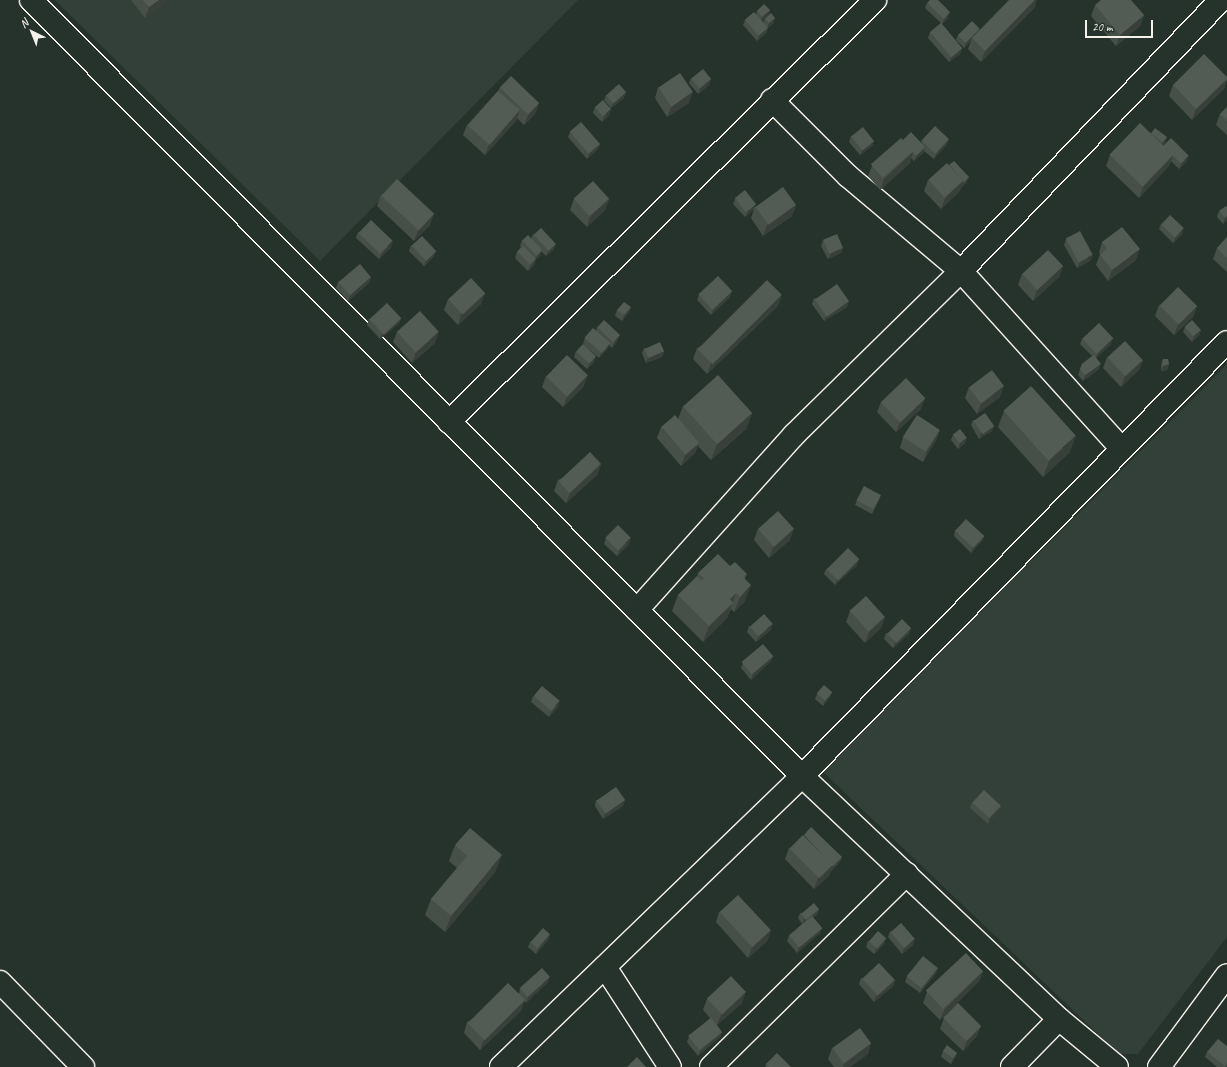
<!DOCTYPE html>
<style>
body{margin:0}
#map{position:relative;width:1227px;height:1067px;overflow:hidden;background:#26332d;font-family:Caveat,sans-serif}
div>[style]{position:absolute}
.built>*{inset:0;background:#333f39}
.roads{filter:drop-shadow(1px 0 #f4f1e8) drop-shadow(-1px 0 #f4f1e8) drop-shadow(0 1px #f4f1e8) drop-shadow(0 -1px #f4f1e8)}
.minor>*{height:22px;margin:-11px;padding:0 11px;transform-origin:11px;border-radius:11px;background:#26332d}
.wall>*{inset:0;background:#474f49}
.shaded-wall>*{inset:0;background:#39403c}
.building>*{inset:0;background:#525c55;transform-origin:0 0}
span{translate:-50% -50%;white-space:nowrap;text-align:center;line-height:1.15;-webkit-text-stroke:4px #26332d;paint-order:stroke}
.north{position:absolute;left:12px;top:12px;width:40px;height:40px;-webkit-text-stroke:3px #26332d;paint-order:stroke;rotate:317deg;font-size:11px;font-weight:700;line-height:16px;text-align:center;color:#f4f1e8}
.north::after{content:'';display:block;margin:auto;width:14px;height:18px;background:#f4f1e8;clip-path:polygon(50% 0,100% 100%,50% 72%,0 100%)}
.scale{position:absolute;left:1085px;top:20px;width:68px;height:18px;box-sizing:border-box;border:2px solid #f4f1e8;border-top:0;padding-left:5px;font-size:12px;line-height:14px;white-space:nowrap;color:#f4f1e8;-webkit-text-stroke:3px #26332d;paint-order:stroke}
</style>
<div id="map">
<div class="built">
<div style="clip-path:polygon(55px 0,578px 0,320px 261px)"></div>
<div style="clip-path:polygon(1227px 364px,1227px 937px,1138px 1054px,1119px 1054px,822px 771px)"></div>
</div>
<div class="roads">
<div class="minor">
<div style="left:31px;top:0;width:1094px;rotate:45.19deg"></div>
<div style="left:802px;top:776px;width:354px;rotate:43.4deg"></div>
<div style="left:1059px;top:1019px;width:75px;rotate:39.6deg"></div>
<div style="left:772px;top:100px;width:107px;rotate:45deg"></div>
<div style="left:848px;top:176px;width:148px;rotate:40.1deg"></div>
<div style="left:961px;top:271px;width:240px;rotate:47.9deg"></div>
<div style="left:449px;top:422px;width:600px;rotate:-44.73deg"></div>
<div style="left:637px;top:610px;width:235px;rotate:-48.1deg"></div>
<div style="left:794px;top:435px;width:234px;rotate:-44.5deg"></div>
<div style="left:961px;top:271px;width:376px;rotate:-46.2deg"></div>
<div style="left:605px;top:967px;width:119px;rotate:57deg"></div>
<div style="left:0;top:982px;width:119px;rotate:45.7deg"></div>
<div style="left:501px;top:1067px;width:419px;rotate:-44deg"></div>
<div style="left:802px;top:776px;width:607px;rotate:-45.6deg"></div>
<div style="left:711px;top:1067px;width:275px;rotate:-44.6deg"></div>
<div style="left:1012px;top:1067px;width:67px;rotate:-45.6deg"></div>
<div style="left:1159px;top:1067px;width:114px;rotate:-53.5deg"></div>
</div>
</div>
<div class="wall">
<div style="clip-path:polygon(131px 0,166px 0,165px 3px,145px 18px)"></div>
<div style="clip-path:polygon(927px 3px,948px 18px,942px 24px,962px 48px,960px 54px,949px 62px,928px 38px,930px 32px,941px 23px,925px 8px)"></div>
<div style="clip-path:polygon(1095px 5px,1144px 15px,1140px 26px,1116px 46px,1091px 16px)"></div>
<div style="clip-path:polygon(1035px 7px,981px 62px,968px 49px,971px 41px,964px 48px,956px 40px,958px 35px,980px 29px,979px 31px)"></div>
<div style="clip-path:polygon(770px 10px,768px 16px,762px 21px,763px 23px,765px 19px,775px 18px,773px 23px,768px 28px,766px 33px,757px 41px,743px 25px,745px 20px,756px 14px,757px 11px)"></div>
<div style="clip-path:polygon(1227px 77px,1227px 80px,1224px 89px,1192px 120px,1169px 96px,1173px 85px)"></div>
<div style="clip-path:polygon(691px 78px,709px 85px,698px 94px,689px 83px)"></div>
<div style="clip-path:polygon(500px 87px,539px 103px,535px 114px,524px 125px,517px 118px,516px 121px,485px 155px,463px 135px,467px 125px,498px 91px)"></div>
<div style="clip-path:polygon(658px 87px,689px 103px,667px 117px,655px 98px)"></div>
<div style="clip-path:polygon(606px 95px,624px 98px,611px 108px,604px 100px)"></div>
<div style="clip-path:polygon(595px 107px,609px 115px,602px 122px,593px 113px)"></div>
<div style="clip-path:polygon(1227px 107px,1227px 135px,1216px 125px,1220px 114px)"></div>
<div style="clip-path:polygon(570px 132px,600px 144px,598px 149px,587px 159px,568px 137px)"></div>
<div style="clip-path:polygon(1150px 133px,1165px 143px,1163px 145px,1187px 161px,1179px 169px,1171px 161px,1169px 166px,1139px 198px,1106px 166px,1110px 155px)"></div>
<div style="clip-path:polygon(851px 136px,874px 141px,872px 146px,860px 155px,849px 142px)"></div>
<div style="clip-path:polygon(949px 139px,947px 144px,934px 159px,924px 151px,923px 153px,914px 161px,911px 158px,910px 163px,880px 190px,868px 176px,872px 166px,903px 140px,921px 143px,922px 141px)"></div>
<div style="clip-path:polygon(928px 180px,967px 182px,961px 188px,959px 192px,941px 209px,924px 191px)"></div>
<div style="clip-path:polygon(381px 195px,430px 225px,414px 241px,377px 206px)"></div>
<div style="clip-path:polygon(574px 199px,609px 199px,605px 210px,587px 227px,570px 210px)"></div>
<div style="clip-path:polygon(735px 199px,755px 207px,796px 205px,792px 216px,763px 236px,751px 218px,754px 209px,745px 217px,733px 204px)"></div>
<div style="clip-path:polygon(1219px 211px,1227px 220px,1223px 224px,1217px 217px)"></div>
<div style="clip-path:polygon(1161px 224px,1182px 234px,1173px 243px,1159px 229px)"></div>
<div style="clip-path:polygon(358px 232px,391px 247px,379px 259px,356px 238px)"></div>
<div style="clip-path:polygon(533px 234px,554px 249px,546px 256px,541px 251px,540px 256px,536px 259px,534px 265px,528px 271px,515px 258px,517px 252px,521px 247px,520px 246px,522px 240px,531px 239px)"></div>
<div style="clip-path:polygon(1227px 237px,1227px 272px,1213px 259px,1217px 248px)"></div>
<div style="clip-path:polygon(1066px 239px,1091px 260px,1077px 268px,1064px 245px)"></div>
<div style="clip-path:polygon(823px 240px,843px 248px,841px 253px,828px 259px,821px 246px)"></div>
<div style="clip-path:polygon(1102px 242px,1136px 260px,1108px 281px,1096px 265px,1100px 254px,1099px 253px)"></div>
<div style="clip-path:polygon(411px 245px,434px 256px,424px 266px,409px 251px)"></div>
<div style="clip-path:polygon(1063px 266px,1059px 277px,1033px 301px,1018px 285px,1022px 274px)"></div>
<div style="clip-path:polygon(371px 277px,369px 283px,348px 301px,336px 288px,338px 282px)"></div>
<div style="clip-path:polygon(485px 293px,481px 304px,458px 325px,444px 310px,448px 299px)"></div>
<div style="clip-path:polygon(699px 295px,730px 297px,711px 315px,697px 300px)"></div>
<div style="clip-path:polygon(814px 298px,847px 307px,824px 321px,812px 304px)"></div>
<div style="clip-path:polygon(1159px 305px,1197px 306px,1193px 317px,1174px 335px,1155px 316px)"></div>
<div style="clip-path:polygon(778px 306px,707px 374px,693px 359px,697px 348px)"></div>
<div style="clip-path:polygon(631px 307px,629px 312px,622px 321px,615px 316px,617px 310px)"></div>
<div style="clip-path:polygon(401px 318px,399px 323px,380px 339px,367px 325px,369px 319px)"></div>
<div style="clip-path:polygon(597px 327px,618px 340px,612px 348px,609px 345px,608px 348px,599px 358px,583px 344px,585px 338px,596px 331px)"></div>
<div style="clip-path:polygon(1185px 327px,1201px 330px,1199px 335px,1192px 342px,1183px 332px)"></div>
<div style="clip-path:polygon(397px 332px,435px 343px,412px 363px,393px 342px)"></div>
<div style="clip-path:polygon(1082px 339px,1111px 344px,1096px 358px,1099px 369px,1083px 381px,1078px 375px,1082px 364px,1092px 356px,1080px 344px)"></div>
<div style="clip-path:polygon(644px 348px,664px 351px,662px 357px,646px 363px,642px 353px)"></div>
<div style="clip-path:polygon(576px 351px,594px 362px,587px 369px,574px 357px)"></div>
<div style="clip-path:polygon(1107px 357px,1143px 360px,1139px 370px,1121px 387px,1103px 368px)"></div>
<div style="clip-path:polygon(1163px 359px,1169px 364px,1167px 370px,1161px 371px,1161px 364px)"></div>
<div style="clip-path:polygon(546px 376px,584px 386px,563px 407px,542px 387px)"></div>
<div style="clip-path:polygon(969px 387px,1000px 397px,977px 414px,965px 398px)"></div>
<div style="clip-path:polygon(881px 402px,921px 409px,896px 432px,877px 412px)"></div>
<div style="clip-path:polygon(683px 406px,752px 413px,746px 429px,711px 460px,698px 446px,695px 453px,681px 466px,657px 438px,661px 427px,678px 419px)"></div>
<div style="clip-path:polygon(1004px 411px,1070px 452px,1043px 477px,998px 427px)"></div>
<div style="clip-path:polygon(973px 420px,994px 426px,992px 431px,979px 439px,971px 425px)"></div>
<div style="clip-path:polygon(940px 430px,936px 440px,923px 462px,900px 448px,903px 437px)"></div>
<div style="clip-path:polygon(953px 435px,965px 443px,958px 449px,951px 440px)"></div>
<div style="clip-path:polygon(601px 464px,597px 475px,566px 503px,554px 491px,558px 480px)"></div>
<div style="clip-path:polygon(881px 495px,879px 500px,872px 514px,855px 505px,857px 500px)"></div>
<div style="clip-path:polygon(758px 529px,790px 540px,769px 558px,754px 540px)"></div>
<div style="clip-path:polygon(955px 530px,984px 536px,982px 541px,971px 553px,954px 536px)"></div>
<div style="clip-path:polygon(606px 538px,629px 544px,617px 556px,604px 544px)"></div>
<div style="clip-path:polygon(857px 565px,835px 585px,824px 574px,826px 569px)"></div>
<div style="clip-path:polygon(730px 566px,747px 574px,745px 579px,745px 601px,734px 612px,731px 609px,727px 618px,703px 642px,672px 611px,678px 595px,697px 577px,698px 573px)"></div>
<div style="clip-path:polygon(850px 611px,885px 617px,881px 628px,865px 643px,846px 622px)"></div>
<div style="clip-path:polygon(749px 626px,771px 630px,756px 642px,747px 632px)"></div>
<div style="clip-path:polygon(886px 633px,909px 634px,893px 648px,884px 639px)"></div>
<div style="clip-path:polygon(773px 656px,771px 661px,751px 680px,741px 668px,743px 663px)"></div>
<div style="clip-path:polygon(832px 692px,830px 697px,823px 706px,815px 699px,817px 694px)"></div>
<div style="clip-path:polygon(533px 696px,558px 707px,549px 717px,531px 702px)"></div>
<div style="clip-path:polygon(596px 800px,623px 806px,603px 819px,595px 806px)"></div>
<div style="clip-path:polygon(972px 802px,1001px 806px,999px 811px,988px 824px,970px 808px)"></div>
<div style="clip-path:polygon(455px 845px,496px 871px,445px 932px,425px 915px,431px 899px,457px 868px,449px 861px)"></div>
<div style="clip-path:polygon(789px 848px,842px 857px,840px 862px,831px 871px,831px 870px,829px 876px,814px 889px,785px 859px)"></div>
<div style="clip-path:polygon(719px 912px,771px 930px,767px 941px,748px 958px,716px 922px)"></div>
<div style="clip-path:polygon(800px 913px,817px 915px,813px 917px,822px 928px,820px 933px,797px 953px,787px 941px,789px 936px,802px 924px,798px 918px)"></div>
<div style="clip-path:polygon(890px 931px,913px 945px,902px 954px,888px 937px)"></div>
<div style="clip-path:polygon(550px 934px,548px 940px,536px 954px,528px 947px,530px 942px)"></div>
<div style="clip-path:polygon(868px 941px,884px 944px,874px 954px,866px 947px)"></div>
<div style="clip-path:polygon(938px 968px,936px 973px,920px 993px,905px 982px,907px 976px)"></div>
<div style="clip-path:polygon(983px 971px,979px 981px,940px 1020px,923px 1003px,927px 992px)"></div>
<div style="clip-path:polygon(861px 978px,895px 980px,893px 986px,874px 1002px,859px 984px)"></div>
<div style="clip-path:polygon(548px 982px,526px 1003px,524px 1001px,521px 1011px,480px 1050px,464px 1033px,467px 1022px,519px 993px,520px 989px)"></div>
<div style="clip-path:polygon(707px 999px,742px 1003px,717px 1025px,722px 1032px,720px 1037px,698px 1056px,687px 1042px,689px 1037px,710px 1018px,703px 1010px)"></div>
<div style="clip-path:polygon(944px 1018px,977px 1036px,963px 1051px,940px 1029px)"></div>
<div style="clip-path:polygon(871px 1043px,868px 1054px,850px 1067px,834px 1067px,828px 1059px,832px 1048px)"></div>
<div style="clip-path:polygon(1227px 1046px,1227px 1066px,1226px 1067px,1217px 1067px,1205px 1057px,1207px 1052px)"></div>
<div style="clip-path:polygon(943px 1051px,957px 1053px,955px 1058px,951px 1064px,941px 1057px)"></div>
<div style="clip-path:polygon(766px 1064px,791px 1067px,765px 1067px)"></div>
</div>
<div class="shaded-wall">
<div style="clip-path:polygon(159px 0,166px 0,165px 3px,145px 18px,149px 7px)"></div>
<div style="clip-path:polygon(1035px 0,1037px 0,1035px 7px,981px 62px,985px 51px)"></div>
<div style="clip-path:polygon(770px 10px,768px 16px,760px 23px,762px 17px)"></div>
<div style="clip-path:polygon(950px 12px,948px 18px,942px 24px,944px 19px)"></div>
<div style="clip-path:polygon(1144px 15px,1140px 26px,1116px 46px,1120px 35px)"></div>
<div style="clip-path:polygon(775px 18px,773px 23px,768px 28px,766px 33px,757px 41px,759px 35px,767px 29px,769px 23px)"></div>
<div style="clip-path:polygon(980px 29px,978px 34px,972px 38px,971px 41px,964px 48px,966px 42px)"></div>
<div style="clip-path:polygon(962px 48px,960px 54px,949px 62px,951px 57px)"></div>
<div style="clip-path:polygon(711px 79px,709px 85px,698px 94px,700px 88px)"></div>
<div style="clip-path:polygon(1227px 79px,1224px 89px,1192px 120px,1196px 109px)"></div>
<div style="clip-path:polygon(626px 92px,624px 98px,611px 108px,613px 103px)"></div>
<div style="clip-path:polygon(693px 92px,689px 103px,667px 117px,671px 107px)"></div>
<div style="clip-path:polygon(539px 103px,535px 114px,524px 125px,528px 115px)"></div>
<div style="clip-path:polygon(611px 109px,609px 115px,602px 122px,604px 116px)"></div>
<div style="clip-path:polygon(520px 110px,516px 121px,485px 155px,489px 144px)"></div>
<div style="clip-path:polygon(1167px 137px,1165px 143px,1160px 148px,1162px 143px)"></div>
<div style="clip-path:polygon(949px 139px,947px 144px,934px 159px,936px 154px)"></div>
<div style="clip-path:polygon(874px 141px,872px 146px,860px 155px,862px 150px)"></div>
<div style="clip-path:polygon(600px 144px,598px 149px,587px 159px,589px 153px)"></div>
<div style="clip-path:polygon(925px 147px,923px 153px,914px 161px,916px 156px)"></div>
<div style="clip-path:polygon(913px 152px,910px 163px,880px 190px,884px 179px)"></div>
<div style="clip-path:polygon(1173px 155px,1169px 166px,1139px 198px,1143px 187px)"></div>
<div style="clip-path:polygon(1189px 156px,1187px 161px,1179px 169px,1181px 164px)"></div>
<div style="clip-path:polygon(969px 177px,967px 182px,961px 188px,959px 192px,941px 209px,945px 198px,963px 181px)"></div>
<div style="clip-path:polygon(609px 199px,605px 210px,587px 227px,590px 216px)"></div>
<div style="clip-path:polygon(756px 204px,754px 209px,745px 217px,747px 212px)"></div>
<div style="clip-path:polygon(796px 205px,792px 216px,763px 236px,767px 225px)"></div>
<div style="clip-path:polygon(434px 214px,430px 225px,414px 241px,418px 230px)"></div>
<div style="clip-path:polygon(1227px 216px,1227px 220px,1223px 224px,1225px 218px)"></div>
<div style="clip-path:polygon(1184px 228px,1182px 234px,1173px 243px,1175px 238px)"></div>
<div style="clip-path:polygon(393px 241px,391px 247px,379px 259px,381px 254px)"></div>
<div style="clip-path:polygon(556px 244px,554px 249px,546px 256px,548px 251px)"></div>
<div style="clip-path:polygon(843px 248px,841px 253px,828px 259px,830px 254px)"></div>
<div style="clip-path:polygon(1140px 249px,1136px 260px,1108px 281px,1112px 270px)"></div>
<div style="clip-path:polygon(542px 250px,540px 256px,534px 261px,536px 256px)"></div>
<div style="clip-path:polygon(436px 251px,434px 256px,424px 266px,426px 260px)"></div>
<div style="clip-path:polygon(1093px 255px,1091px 260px,1077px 268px,1079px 263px)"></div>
<div style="clip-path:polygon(536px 259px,534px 265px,528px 271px,530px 266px)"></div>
<div style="clip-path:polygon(1063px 266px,1059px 277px,1033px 301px,1037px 290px)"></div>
<div style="clip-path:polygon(371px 277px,369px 283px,348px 301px,350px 296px)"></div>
<div style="clip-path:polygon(732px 291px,730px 297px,711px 315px,713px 309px)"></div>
<div style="clip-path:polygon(485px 293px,481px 304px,458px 325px,461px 314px)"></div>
<div style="clip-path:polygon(782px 295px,778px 306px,707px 374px,711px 363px)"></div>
<div style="clip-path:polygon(849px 301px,847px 307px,824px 321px,826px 316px)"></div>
<div style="clip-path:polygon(1197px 306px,1193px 317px,1174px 335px,1178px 325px)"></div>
<div style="clip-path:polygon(631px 307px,629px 312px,622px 321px,624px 315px)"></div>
<div style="clip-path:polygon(401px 318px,399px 323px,380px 339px,382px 334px)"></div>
<div style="clip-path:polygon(1201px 330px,1199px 335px,1192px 342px,1194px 336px)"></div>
<div style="clip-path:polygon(439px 332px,435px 343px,412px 363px,416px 352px)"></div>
<div style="clip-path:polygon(620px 335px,618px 340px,612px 348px,614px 342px)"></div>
<div style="clip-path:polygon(1113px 338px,1111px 344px,1095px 359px,1097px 354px)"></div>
<div style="clip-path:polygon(610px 343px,608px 348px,599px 358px,601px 353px)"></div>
<div style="clip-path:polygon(664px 351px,662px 357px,646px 363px,648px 357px)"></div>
<div style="clip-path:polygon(596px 356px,594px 362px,587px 369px,589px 364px)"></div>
<div style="clip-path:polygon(1143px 360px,1139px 370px,1121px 387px,1125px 376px)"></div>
<div style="clip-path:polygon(1101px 364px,1099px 369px,1083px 381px,1085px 375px)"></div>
<div style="clip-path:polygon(1169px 364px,1167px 370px,1161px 371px,1163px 366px)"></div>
<div style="clip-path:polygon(588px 375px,584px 386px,563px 407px,567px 397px)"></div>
<div style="clip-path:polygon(1004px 386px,1000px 397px,977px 414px,981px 404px)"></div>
<div style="clip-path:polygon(925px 398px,921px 409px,896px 432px,900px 422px)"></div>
<div style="clip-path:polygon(752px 413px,746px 429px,711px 460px,717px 444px)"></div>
<div style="clip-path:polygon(994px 426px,992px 431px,979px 439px,981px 433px)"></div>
<div style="clip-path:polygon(940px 430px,936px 440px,923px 462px,927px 451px)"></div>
<div style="clip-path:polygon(1076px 436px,1070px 452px,1043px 477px,1049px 461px)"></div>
<div style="clip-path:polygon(967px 438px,965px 443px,958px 449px,960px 443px)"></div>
<div style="clip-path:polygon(699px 443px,695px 453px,681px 466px,685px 455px)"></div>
<div style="clip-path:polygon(601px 464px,597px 475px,566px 503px,570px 493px)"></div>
<div style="clip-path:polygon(881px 495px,879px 500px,872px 514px,874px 509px)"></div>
<div style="clip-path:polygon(794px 529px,790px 540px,769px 558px,773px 547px)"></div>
<div style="clip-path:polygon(984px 536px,982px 541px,971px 553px,973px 547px)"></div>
<div style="clip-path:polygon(631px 538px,629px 544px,617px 556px,619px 551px)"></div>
<div style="clip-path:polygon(859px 559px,857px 565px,835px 585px,837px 580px)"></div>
<div style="clip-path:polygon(751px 585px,745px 601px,734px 612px,740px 597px)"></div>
<div style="clip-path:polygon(736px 593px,727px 618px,703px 642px,709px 626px,730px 599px)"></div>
<div style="clip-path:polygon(885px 617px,881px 628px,865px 643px,869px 632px)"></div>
<div style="clip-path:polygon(773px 624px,771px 630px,756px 642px,758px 637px)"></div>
<div style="clip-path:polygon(911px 628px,909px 634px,893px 648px,895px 643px)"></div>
<div style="clip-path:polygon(773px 656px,771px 661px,751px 680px,753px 674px)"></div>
<div style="clip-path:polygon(832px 692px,830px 697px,823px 706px,825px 701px)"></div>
<div style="clip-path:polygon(560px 701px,558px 707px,549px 717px,551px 712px)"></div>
<div style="clip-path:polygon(625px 800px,623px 806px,603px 819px,605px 813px)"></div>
<div style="clip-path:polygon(1001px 806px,999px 811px,988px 824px,990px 818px)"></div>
<div style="clip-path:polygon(502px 855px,496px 871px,445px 932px,451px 916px)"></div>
<div style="clip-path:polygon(842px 857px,840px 862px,831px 871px,833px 866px)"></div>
<div style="clip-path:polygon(833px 865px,829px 876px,814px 889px,818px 878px)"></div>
<div style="clip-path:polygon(819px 909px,817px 915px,802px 925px,804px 919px)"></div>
<div style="clip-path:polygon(822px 928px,820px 933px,797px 953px,799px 947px)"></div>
<div style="clip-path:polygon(771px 930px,767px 941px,748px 958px,752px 947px)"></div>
<div style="clip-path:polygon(550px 934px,548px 940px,536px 954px,538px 949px)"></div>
<div style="clip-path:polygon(886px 938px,884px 944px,874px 954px,876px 948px)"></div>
<div style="clip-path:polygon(915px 939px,913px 945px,902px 954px,904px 948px)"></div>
<div style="clip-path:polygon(938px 968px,936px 973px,920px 993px,922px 988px)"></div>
<div style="clip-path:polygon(983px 971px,979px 981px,940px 1020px,944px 1010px)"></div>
<div style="clip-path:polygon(550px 977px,548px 982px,526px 1003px,528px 997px)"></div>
<div style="clip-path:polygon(895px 980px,893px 986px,874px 1002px,876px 996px)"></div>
<div style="clip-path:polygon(746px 992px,742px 1003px,717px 1025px,721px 1015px)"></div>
<div style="clip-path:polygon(525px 1000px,521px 1011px,480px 1050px,484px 1039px)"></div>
<div style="clip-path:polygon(981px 1026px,977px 1036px,963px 1051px,967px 1040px)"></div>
<div style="clip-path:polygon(722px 1032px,720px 1037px,698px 1056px,700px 1051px)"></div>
<div style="clip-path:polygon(871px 1043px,868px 1054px,850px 1067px,843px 1067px,844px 1064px)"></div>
<div style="clip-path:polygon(957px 1053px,955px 1058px,951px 1064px,953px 1058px)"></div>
</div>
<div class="building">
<div style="clip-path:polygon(143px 0,159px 0,149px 7px)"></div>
<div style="clip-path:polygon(930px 0,938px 0,950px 12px,944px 19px,927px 3px)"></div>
<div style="clip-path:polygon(1009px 0,1035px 0,985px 51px,972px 38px)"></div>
<div style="clip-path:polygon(1101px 0,1131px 0,1144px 15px,1120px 35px,1095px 5px)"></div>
<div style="clip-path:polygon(764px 4px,770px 10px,762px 17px,757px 11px)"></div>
<div style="left:754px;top:12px;width:21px;height:12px;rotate:49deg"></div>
<div style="clip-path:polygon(771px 13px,775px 18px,769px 23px,765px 19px)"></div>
<div style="left:972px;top:21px;width:11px;height:20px;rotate:45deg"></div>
<div style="left:941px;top:23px;width:33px;height:14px;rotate:50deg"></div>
<div style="clip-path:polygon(1204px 54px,1227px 77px,1227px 79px,1196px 109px,1173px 85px)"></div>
<div style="left:703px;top:69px;width:13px;height:15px;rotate:51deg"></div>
<div style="left:680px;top:73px;width:23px;height:26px;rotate:56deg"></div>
<div style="left:511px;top:76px;width:39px;height:16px;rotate:44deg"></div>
<div style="left:619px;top:84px;width:11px;height:17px;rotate:49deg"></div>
<div style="left:498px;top:91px;width:29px;height:46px;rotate:41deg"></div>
<div style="left:603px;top:100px;width:12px;height:11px;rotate:48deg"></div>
<div style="clip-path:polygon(1227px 107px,1227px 121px,1220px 114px)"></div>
<div style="left:581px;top:122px;width:29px;height:15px;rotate:49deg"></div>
<div style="left:1140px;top:123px;width:46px;height:44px;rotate:44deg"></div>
<div style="left:935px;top:126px;width:19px;height:20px;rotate:43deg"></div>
<div style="left:863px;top:127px;width:18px;height:15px;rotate:52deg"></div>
<div style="left:1155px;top:128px;width:15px;height:7px;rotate:37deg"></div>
<div style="clip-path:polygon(911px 132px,925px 147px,916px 156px,913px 152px,903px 140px)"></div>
<div style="left:901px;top:138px;width:18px;height:40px;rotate:49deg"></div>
<div style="left:1171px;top:138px;width:25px;height:11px;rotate:45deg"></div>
<div style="clip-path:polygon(954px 161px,969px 177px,963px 183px,963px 181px,949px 165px)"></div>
<div style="left:947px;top:163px;width:24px;height:25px;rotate:48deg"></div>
<div style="left:397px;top:179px;width:51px;height:23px;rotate:43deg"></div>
<div style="left:593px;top:181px;width:24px;height:26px;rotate:48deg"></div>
<div style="left:783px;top:187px;width:22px;height:34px;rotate:54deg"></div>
<div style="left:745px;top:190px;width:18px;height:13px;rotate:52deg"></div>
<div style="clip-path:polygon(1226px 206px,1227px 207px,1227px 216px,1225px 218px,1219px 211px)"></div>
<div style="left:1170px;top:215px;width:19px;height:13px;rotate:43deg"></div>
<div style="left:371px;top:220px;width:30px;height:18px;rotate:44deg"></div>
<div style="clip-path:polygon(1122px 227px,1140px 249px,1112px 270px,1100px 255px,1107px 248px,1102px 242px)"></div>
<div style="left:541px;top:228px;width:22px;height:10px;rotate:47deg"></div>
<div style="left:1080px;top:231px;width:27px;height:16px;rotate:62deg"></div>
<div style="left:837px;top:234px;width:15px;height:15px;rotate:67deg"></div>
<div style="left:528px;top:235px;width:21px;height:8px;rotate:47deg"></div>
<div style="left:422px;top:236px;width:21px;height:14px;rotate:47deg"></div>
<div style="clip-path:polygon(1227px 237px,1227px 258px,1217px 248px)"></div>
<div style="left:523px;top:246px;width:18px;height:8px;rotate:45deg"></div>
<div style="left:1048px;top:250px;width:22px;height:35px;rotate:47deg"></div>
<div style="left:360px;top:264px;width:17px;height:28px;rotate:50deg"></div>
<div style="left:718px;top:276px;width:21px;height:27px;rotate:47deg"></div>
<div style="left:471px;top:278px;width:21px;height:31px;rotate:47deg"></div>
<div style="left:767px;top:280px;width:21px;height:98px;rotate:45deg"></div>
<div style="left:837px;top:284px;width:21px;height:27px;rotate:55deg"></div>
<div style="left:1178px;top:287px;width:27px;height:26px;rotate:45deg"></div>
<div style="clip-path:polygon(624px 302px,631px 307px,624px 315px,617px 310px)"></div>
<div style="left:387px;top:303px;width:21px;height:24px;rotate:47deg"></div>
<div style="left:420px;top:311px;width:28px;height:31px;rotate:48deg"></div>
<div style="left:604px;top:320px;width:22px;height:10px;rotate:43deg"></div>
<div style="left:1192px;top:320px;width:13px;height:10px;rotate:48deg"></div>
<div style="left:1099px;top:323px;width:21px;height:23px;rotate:47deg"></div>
<div style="left:593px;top:328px;width:23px;height:13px;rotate:41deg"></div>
<div style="left:1125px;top:341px;width:26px;height:24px;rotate:47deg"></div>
<div style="left:660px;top:342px;width:10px;height:17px;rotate:66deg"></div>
<div style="left:583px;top:344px;width:18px;height:10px;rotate:43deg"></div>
<div style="left:567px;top:355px;width:29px;height:30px;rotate:44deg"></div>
<div style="clip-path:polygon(1094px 355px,1101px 364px,1085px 375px,1080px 369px,1082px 364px)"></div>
<div style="clip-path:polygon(1163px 359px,1168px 359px,1169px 364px,1163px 366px)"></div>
<div style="left:992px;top:370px;width:20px;height:29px;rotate:53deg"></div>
<div style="left:718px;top:375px;width:51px;height:47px;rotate:48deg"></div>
<div style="left:906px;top:378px;width:28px;height:35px;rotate:46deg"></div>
<div style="left:1031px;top:386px;width:67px;height:37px;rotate:48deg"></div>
<div style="left:985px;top:413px;width:16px;height:14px;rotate:55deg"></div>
<div style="left:675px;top:415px;width:37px;height:18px;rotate:49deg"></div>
<div style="left:917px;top:415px;width:27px;height:26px;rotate:33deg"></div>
<div style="left:960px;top:429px;width:11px;height:9px;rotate:52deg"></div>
<div style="left:590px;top:452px;width:16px;height:43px;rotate:47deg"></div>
<div style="left:864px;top:486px;width:19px;height:16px;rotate:28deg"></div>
<div style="left:778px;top:511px;width:24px;height:27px;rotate:48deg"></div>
<div style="left:966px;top:519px;width:25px;height:16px;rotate:43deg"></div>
<div style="left:618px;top:525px;width:18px;height:18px;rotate:45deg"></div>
<div style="left:848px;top:548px;width:16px;height:30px;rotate:45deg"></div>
<div style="clip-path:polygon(718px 554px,730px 566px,735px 562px,747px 574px,743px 577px,751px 585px,740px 597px,736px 593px,730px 599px,733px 603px,709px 626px,678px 595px,697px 576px,701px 581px,704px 578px,698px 573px)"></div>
<div style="left:866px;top:596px;width:28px;height:22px;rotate:48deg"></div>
<div style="left:764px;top:614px;width:13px;height:19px;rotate:48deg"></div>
<div style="left:902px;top:619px;width:13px;height:21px;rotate:45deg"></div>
<div style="left:763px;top:644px;width:16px;height:28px;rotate:50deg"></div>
<div style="left:824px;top:685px;width:11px;height:11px;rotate:41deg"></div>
<div style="left:542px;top:686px;width:23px;height:13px;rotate:40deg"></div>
<div style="left:616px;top:787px;width:16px;height:24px;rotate:55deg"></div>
<div style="left:984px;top:790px;width:23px;height:17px;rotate:43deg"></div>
<div style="clip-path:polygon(811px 827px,842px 857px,833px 866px,804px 835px)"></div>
<div style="clip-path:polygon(470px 828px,502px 855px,451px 916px,431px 899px,467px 856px,455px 845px)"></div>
<div style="left:803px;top:835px;width:42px;height:19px;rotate:45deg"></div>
<div style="left:738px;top:895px;width:48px;height:25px;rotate:47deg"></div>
<div style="left:814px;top:903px;width:8px;height:17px;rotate:50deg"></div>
<div style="left:812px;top:916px;width:16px;height:30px;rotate:50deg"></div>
<div style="left:901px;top:923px;width:21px;height:14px;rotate:49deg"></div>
<div style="left:543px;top:928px;width:9px;height:19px;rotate:41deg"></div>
<div style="left:878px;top:931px;width:11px;height:14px;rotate:41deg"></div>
<div style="left:966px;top:953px;width:25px;height:55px;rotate:47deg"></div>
<div style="left:923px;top:956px;width:19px;height:26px;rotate:39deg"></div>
<div style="left:879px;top:963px;width:23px;height:23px;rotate:47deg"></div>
<div style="left:542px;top:968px;width:12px;height:30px;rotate:48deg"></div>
<div style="left:731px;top:976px;width:22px;height:33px;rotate:47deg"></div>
<div style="left:508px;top:983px;width:24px;height:57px;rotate:45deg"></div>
<div style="left:958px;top:1003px;width:33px;height:21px;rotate:45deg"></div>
<div style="left:711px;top:1018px;width:18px;height:29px;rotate:52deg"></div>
<div style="left:860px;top:1028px;width:19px;height:34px;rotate:54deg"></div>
<div style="clip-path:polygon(1218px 1039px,1227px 1046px,1227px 1063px,1225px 1066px,1207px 1052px)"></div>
<div style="clip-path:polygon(947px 1045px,957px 1053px,953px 1058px,943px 1051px)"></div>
<div style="clip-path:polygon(777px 1053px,791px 1067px,769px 1067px,766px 1064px)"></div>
<div style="clip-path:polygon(637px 1057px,646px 1067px,627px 1067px)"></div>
</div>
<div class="north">N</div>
<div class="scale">20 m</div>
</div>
